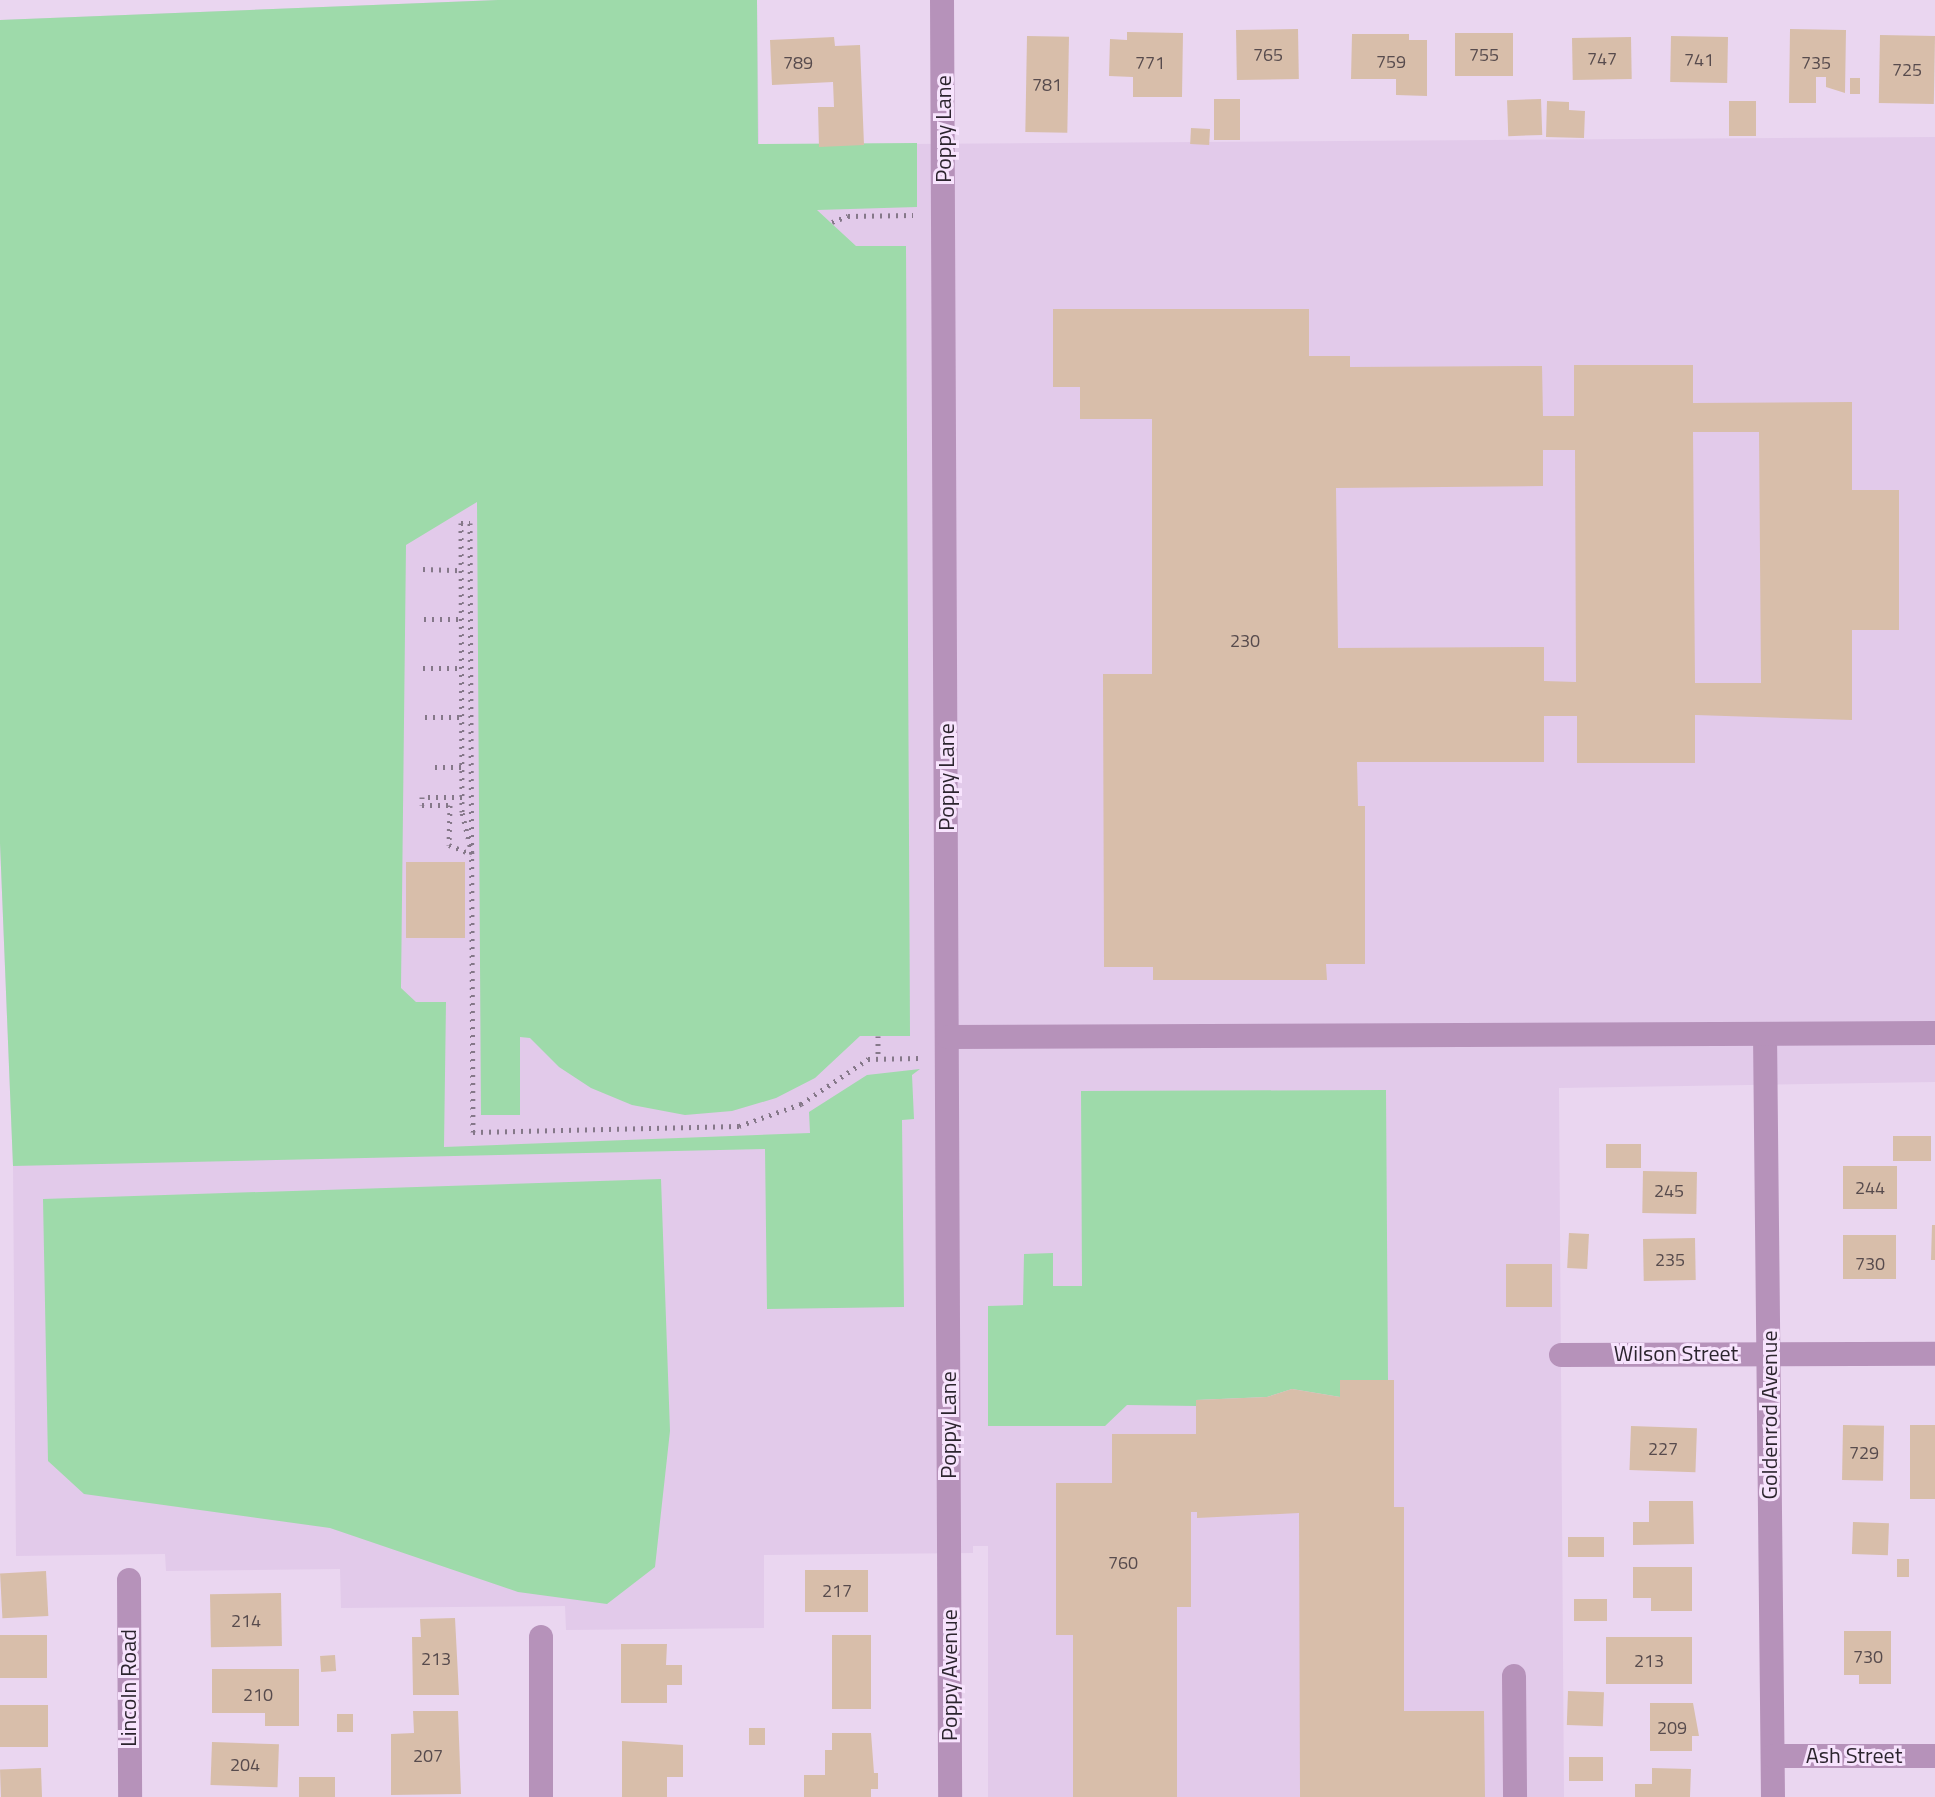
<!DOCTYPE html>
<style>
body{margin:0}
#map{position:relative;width:1935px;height:1797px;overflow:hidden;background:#ead6f0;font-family:"Titillium Web",sans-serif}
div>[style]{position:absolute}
.built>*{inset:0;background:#e2caea}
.green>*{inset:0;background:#9edaaa}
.building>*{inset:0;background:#d8beaa;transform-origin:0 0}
.path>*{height:5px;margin-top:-2.5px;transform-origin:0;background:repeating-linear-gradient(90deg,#857889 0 2px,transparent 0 8px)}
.minor>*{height:24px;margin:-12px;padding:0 12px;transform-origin:12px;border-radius:12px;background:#b692ba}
span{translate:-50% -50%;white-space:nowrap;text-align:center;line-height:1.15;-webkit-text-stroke:6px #f7e3fd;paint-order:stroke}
.number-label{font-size:18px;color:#574b4d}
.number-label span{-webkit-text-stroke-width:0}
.street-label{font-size:22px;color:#2c252e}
</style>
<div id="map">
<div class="built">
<div style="clip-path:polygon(498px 0,757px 0,759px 145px,1935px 137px,1935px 1082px,1559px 1088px,1564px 1797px,988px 1797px,988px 1546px,973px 1546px,973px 1553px,764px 1555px,764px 1628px,566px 1630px,565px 1606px,341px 1608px,340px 1569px,166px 1571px,165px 1554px,16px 1556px,13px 1166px,0 843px,0 20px)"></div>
</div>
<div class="green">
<div style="clip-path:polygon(498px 0,757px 0,758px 144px,917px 143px,917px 207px,817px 210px,856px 246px,906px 246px,910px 1036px,860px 1036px,815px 1078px,776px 1098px,732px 1111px,685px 1115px,632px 1105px,591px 1088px,559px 1067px,530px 1038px,520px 1037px,520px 1115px,481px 1115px,477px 502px,406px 545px,401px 988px,416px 1002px,446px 1002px,444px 1147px,810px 1133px,809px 1112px,867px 1075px,920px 1069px,912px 1075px,914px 1119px,902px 1120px,904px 1307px,767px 1309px,765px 1149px,13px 1166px,0 843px,0 20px)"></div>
<div style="clip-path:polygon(1386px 1090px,1388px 1380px,1340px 1380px,1340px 1397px,1292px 1389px,1267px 1397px,1196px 1400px,1196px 1406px,1127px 1405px,1105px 1426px,988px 1426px,988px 1306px,1023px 1305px,1024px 1254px,1053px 1253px,1053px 1286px,1082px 1286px,1081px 1091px)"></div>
<div style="clip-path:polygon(661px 1179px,670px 1431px,655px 1567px,607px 1604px,518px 1592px,330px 1528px,84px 1494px,48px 1461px,43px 1199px)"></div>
</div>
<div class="building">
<div style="left:1298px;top:29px;width:50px;height:62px;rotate:89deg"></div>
<div style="clip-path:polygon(1790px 29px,1846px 30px,1845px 93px,1826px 87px,1826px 77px,1816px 77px,1816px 103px,1789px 103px)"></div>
<div style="clip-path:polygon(1127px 32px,1183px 33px,1182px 97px,1133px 97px,1133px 77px,1109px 76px,1110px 39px,1127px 40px)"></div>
<div style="left:1455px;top:33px;width:58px;height:43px"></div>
<div style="clip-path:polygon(1352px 34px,1409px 34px,1409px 40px,1427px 40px,1427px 96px,1396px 95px,1396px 79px,1351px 79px)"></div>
<div style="left:1880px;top:35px;width:55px;height:68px;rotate:1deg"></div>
<div style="left:1027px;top:36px;width:42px;height:96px;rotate:1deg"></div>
<div style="left:1671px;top:36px;width:57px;height:46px;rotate:1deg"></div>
<div style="clip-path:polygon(834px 37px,835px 46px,860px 45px,864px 145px,819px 147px,818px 107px,834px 107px,833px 82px,772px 85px,770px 40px)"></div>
<div style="left:1631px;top:37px;width:42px;height:59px;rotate:89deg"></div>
<div style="left:1850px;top:78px;width:10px;height:16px"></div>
<div style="left:1240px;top:99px;width:41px;height:26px;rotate:90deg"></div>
<div style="left:1541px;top:99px;width:36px;height:34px;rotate:88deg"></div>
<div style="clip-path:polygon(1547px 101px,1569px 102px,1569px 110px,1585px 111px,1584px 138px,1546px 137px)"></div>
<div style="left:1729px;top:101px;width:27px;height:35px"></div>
<div style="left:1191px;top:128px;width:19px;height:16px;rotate:3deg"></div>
<div style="clip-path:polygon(evenodd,1053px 309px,1309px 309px,1309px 356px,1350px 356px,1350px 367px,1542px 366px,1543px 416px,1574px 416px,1574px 365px,1693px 365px,1693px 403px,1852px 402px,1852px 490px,1899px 490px,1899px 630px,1852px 630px,1852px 720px,1695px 715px,1695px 763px,1577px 763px,1577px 716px,1544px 716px,1544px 762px,1357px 762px,1358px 806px,1365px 806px,1365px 964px,1326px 964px,1327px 980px,1153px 980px,1153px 967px,1104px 967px,1103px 674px,1152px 674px,1152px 419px,1080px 419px,1080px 387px,1053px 387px,1053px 309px,1693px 432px,1759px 432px,1761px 683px,1695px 683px,1693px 432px,1053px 309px,1543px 450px,1575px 450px,1576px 682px,1544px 681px,1544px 647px,1338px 648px,1336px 488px,1543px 486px,1543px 450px)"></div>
<div style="left:406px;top:862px;width:59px;height:76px"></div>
<div style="left:1893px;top:1136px;width:38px;height:25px"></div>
<div style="left:1606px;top:1144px;width:35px;height:24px"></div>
<div style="left:1843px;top:1166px;width:54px;height:43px"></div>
<div style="left:1643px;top:1171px;width:54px;height:42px;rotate:1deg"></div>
<div style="clip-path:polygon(1932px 1225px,1935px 1225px,1935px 1260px,1931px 1260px)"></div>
<div style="left:1569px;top:1233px;width:20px;height:35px;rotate:3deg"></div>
<div style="left:1896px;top:1235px;width:44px;height:53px;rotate:90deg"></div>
<div style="left:1695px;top:1238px;width:42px;height:52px;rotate:89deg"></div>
<div style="left:1552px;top:1264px;width:43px;height:46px;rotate:90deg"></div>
<div style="clip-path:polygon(1340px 1380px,1394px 1380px,1394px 1507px,1404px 1507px,1404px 1711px,1484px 1711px,1485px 1797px,1300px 1797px,1299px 1513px,1197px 1518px,1197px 1512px,1191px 1512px,1191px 1607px,1177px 1607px,1177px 1797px,1073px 1797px,1073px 1635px,1056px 1635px,1056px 1483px,1112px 1483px,1112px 1434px,1196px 1434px,1196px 1400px,1267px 1397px,1292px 1389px,1340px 1397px)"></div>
<div style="left:1843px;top:1425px;width:41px;height:55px;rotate:1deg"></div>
<div style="left:1910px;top:1425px;width:25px;height:74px"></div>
<div style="left:1631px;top:1426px;width:66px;height:44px;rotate:2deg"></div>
<div style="clip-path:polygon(1649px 1501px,1693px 1501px,1694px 1544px,1633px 1545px,1633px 1522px,1649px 1522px)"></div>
<div style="left:1853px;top:1522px;width:36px;height:32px;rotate:2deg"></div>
<div style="left:1604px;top:1537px;width:20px;height:36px;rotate:90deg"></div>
<div style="left:1897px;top:1559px;width:12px;height:18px"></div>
<div style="clip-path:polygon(1633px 1567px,1692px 1567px,1692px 1611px,1651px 1611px,1651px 1598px,1633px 1598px)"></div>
<div style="left:805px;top:1570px;width:63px;height:42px"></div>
<div style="left:46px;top:1571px;width:45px;height:46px;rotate:87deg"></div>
<div style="left:281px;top:1593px;width:53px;height:71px;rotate:89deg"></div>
<div style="left:1574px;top:1599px;width:33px;height:22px"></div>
<div style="clip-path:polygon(455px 1618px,459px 1695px,413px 1695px,412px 1637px,421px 1637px,420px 1619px)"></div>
<div style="clip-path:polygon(1844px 1631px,1891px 1631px,1891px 1684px,1859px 1684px,1859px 1675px,1844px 1675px)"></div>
<div style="left:47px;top:1635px;width:43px;height:47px;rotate:90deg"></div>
<div style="left:832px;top:1635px;width:39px;height:74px"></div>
<div style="left:1606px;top:1637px;width:86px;height:47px"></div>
<div style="clip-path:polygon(621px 1644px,667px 1644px,666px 1665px,682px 1665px,682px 1685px,667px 1685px,667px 1703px,621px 1703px)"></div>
<div style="left:335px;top:1655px;width:16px;height:15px;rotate:86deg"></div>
<div style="clip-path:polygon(212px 1669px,299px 1669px,299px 1726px,265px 1726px,265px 1713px,212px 1713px)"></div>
<div style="left:1568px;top:1691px;width:36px;height:34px;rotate:2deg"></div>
<div style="clip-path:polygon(1650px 1703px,1693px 1703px,1699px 1736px,1692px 1736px,1692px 1751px,1650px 1751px)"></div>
<div style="left:0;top:1705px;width:48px;height:42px"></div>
<div style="clip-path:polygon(413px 1711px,458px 1711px,461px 1794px,391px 1795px,391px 1734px,414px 1733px)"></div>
<div style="left:337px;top:1714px;width:16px;height:18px"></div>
<div style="left:749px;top:1728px;width:16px;height:17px"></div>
<div style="clip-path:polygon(832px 1733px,871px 1733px,874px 1773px,878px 1773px,878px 1789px,871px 1789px,871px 1797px,804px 1797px,804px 1775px,825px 1775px,825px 1750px,832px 1750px)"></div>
<div style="clip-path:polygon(622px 1741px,683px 1745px,683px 1777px,667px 1777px,667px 1797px,622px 1797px)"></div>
<div style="left:212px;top:1742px;width:67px;height:43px;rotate:2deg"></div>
<div style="left:1569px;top:1757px;width:34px;height:24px"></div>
<div style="left:41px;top:1768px;width:29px;height:41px;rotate:88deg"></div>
<div style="clip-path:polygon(1652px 1768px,1691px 1769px,1690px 1797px,1635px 1797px,1635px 1784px,1652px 1784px)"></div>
<div style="left:299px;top:1777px;width:36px;height:20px"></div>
</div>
<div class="path">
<div style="left:832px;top:222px;width:17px;rotate:-21deg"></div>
<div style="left:848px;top:216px;width:65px;rotate:-0.9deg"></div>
<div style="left:423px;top:569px;width:38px;rotate:2deg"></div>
<div style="left:424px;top:619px;width:38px"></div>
<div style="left:423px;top:668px;width:39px"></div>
<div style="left:425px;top:717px;width:37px"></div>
<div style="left:435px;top:767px;width:27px"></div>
<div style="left:462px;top:797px;width:40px;rotate:180deg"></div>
<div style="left:422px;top:797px;width:8px;rotate:90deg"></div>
<div style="left:422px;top:805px;width:28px"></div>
<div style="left:450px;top:805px;width:40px;rotate:91.4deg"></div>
<div style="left:449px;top:845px;width:24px;rotate:22deg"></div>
<div style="left:472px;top:854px;width:43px;rotate:-103.4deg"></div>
<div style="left:462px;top:812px;width:289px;rotate:-90.2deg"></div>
<div style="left:461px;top:523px;width:9px"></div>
<div style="left:470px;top:523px;width:609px;rotate:89.72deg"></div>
<div style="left:473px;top:1132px;width:266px;rotate:-1.3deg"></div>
<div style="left:739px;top:1126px;width:66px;rotate:-19.5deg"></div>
<div style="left:801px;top:1104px;width:81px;rotate:-33.9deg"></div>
<div style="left:868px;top:1059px;width:51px;rotate:-1.1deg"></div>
<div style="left:878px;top:1036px;width:22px;rotate:90deg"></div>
</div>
<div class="minor">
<div style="left:942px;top:0;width:1797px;rotate:89.74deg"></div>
<div style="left:1765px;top:1034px;width:763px;rotate:89.4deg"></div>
<div style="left:948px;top:1037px;width:987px;rotate:-0.23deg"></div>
<div style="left:1561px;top:1355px;width:374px;rotate:-0.2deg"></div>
<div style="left:129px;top:1580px;width:217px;rotate:89.7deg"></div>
<div style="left:541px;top:1637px;width:160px;rotate:90deg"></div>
<div style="left:1514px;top:1676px;width:121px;rotate:89.5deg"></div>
<div style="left:1773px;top:1756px;width:162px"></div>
</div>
<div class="number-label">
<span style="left:1268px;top:55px">765</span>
<span style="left:1484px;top:55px">755</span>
<span style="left:1602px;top:59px">747</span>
<span style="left:1699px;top:60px">741</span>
<span style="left:1391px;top:62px">759</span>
<span style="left:798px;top:63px">789</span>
<span style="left:1150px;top:63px">771</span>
<span style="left:1816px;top:63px">735</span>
<span style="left:1907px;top:70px">725</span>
<span style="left:1047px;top:85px">781</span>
<span style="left:1245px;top:641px">230</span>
<span style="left:1870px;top:1188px">244</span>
<span style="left:1669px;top:1191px">245</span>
<span style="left:1670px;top:1260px">235</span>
<span style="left:1870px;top:1264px">730</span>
<span style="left:1663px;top:1449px">227</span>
<span style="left:1864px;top:1453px">729</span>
<span style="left:1123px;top:1563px">760</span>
<span style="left:837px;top:1591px">217</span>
<span style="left:246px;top:1621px">214</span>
<span style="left:1868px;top:1657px">730</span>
<span style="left:436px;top:1659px">213</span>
<span style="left:1649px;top:1661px">213</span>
<span style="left:258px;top:1695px">210</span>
<span style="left:1672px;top:1728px">209</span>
<span style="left:428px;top:1756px">207</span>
<span style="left:245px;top:1765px">204</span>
</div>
<div class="street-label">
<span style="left:944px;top:129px;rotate:-90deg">Poppy Lane</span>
<span style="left:947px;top:777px;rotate:-90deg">Poppy Lane</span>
<span style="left:1676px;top:1354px">Wilson Street</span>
<span style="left:1770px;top:1415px;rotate:-90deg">Goldenrod Avenue</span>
<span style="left:949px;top:1425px;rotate:-90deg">Poppy Lane</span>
<span style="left:950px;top:1675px;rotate:-90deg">Poppy Avenue</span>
<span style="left:129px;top:1688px;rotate:-90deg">Lincoln Road</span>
<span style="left:1854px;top:1756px">Ash Street</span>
</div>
</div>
